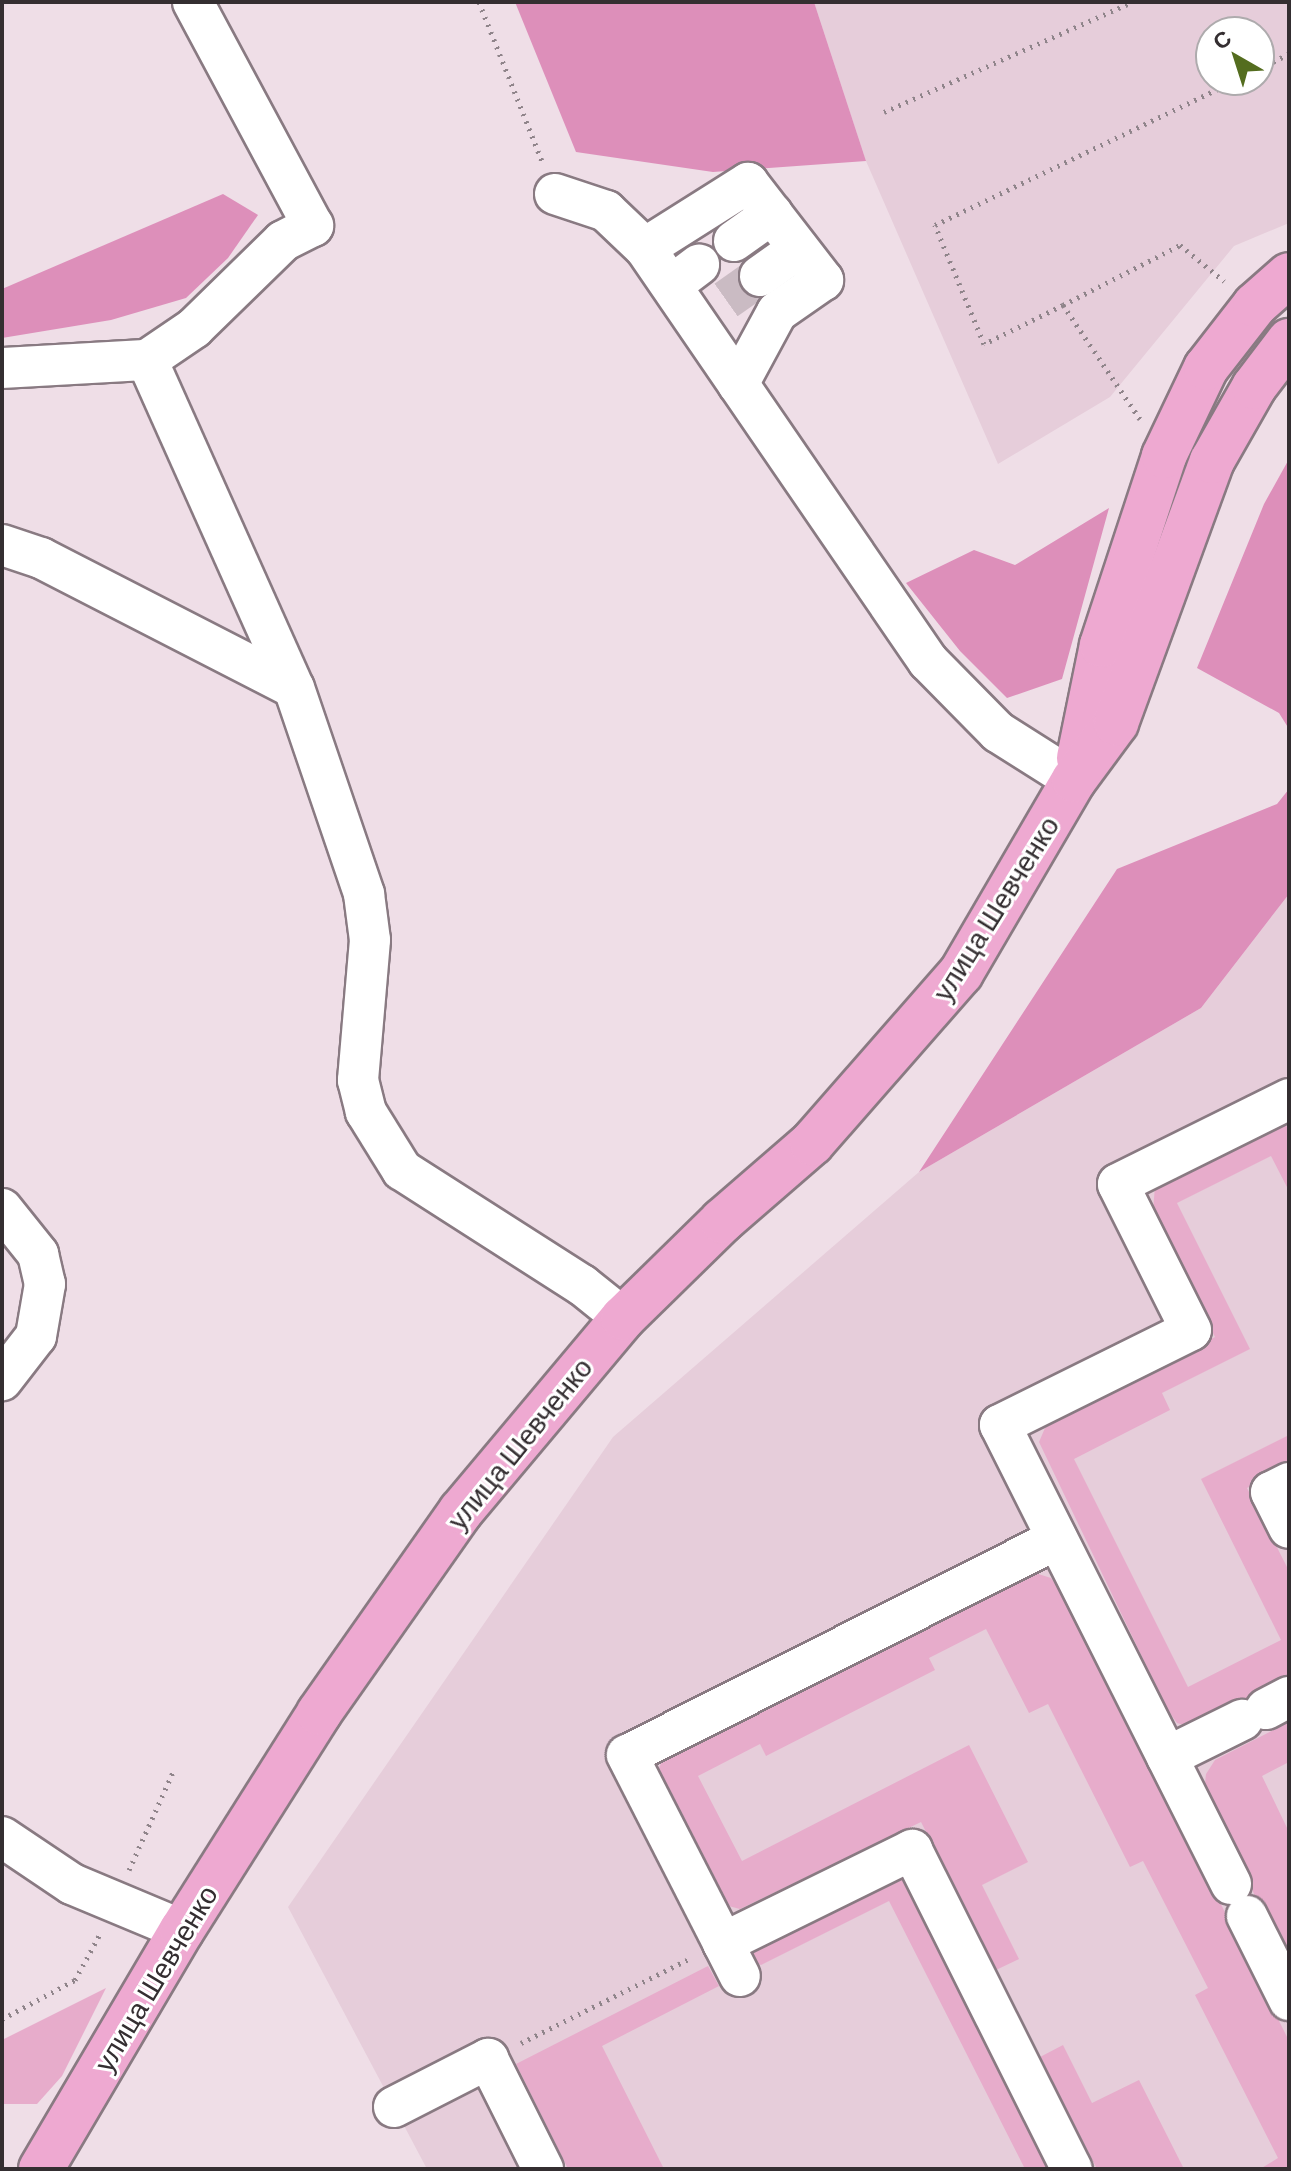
<!DOCTYPE html>
<meta charset="utf-8">
<style>
body{margin:0}
#map{position:relative;width:1291px;height:2171px;overflow:hidden;background:#efdee7;font-family:Barlow,sans-serif}
div>[style]{position:absolute}
.built>*{inset:0;background:#e6cdda}
.green>*{inset:0;background:#e7accb}
.forest>*{inset:0;background:#dd8fba}
.minor-tunnel>*{height:40px;margin-top:-20px;transform-origin:0;background:repeating-linear-gradient(90deg,#cabbc3 0 40px,transparent 0 60px)}
.path>*{height:5px;margin-top:-2.5px;transform-origin:0;background:repeating-linear-gradient(90deg,#8f848a 0 2px,transparent 0 8px)}
.roads{filter:drop-shadow(2px 0 #897a82) drop-shadow(-2px 0 #897a82) drop-shadow(0 2px #897a82) drop-shadow(0 -2px #897a82)}
.minor>*{height:40px;margin:-20px;padding:0 20px;transform-origin:20px;border-radius:20px;background:#fff}
.major>*{height:44px;margin:-22px;padding:0 22px;transform-origin:22px;border-radius:22px;background:#eea9d1}
span{translate:-50% -50%;white-space:nowrap;text-align:center;line-height:1.15;-webkit-text-stroke:6px #fff;paint-order:stroke}
.street-label{font-size:28px;color:#342e31}
.frame{position:absolute;inset:0;border:4px solid #342e31;pointer-events:none}
.north{position:absolute;left:1195px;top:16px;width:80px;height:80px;box-sizing:border-box;background:#fff;border:2px solid #aeabad;border-radius:50%;rotate:321deg;font-size:22px;font-weight:700;line-height:32px;text-align:center;color:#342e31}
.north::after{content:'';display:block;margin:auto;width:28px;height:36px;background:#546d1f;clip-path:polygon(50% 0,100% 100%,50% 72%,0 100%)}
</style>
<div id="map">
<div class="built">
<div style="clip-path:polygon(evenodd,814px 2px,1289px 2px,1289px 223px,1234px 246px,1110px 397px,998px 464px,866px 161px,814px 2px,1211px 32px,1259px 32px,1259px 80px,1211px 80px,1211px 32px)"></div>
<div style="clip-path:polygon(1289px 894px,1289px 2169px,427px 2169px,288px 1907px,613px 1437px,919px 1172px,1201px 1008px)"></div>
</div>
<div class="green">
<div style="clip-path:polygon(1278px 1124px,1289px 1127px,1289px 1191px,1271px 1156px,1177px 1203px,1250px 1349px,1162px 1393px,1170px 1410px,1074px 1459px,1188px 1687px,1281px 1640px,1201px 1479px,1289px 1435px,1289px 1467px,1247px 1488px,1289px 1571px,1289px 1680px,1191px 1727px,1177px 1723px,1167px 1709px,1039px 1442px,1045px 1428px,1060px 1416px,1215px 1337px,1153px 1211px,1155px 1186px)"></div>
<div style="clip-path:polygon(1035px 1573px,1051px 1578px,1076px 1613px,1289px 2041px,1289px 2169px,1260px 2169px,1278px 2158px,1195px 1995px,1208px 1988px,1143px 1861px,1130px 1867px,1048px 1704px,1029px 1713px,986px 1629px,929px 1658px,935px 1670px,766px 1756px,760px 1744px,698px 1776px,742px 1861px,969px 1745px,1028px 1862px,982px 1885px,1019px 1959px,996px 1970px,921px 1822px,740px 1909px,721px 1904px,657px 1773px,662px 1761px,680px 1749px)"></div>
<div style="clip-path:polygon(1287px 1723px,1289px 1762px,1262px 1776px,1289px 1832px,1289px 1964px,1204px 1793px,1206px 1774px,1215px 1760px)"></div>
<div style="clip-path:polygon(887px 1877px,901px 1879px,915px 1890px,1050px 2169px,1025px 2169px,889px 1901px,761px 1965px,746px 1958px,754px 1943px)"></div>
<div style="clip-path:polygon(708px 1966px,719px 1986px,602px 2046px,664px 2169px,568px 2169px,516px 2064px)"></div>
<div style="clip-path:polygon(106px 1988px,62px 2076px,37px 2104px,2px 2104px,2px 2040px)"></div>
<div style="clip-path:polygon(1063px 2045px,1092px 2103px,1139px 2080px,1184px 2169px,1097px 2169px,1040px 2057px)"></div>
</div>
<div class="forest">
<div style="clip-path:polygon(515px 2px,814px 2px,866px 161px,713px 172px,576px 152px)"></div>
<div style="clip-path:polygon(223px 194px,258px 215px,228px 258px,186px 298px,111px 320px,2px 338px,2px 289px)"></div>
<div style="clip-path:polygon(1289px 459px,1289px 729px,1279px 713px,1197px 668px,1264px 504px)"></div>
<div style="clip-path:polygon(1109px 508px,1062px 679px,1007px 698px,960px 651px,906px 583px,974px 550px,1015px 565px)"></div>
<div style="clip-path:polygon(1289px 789px,1289px 894px,1201px 1008px,919px 1172px,1117px 869px,1277px 804px)"></div>
</div>
<div class="minor-tunnel">
<div style="left:726px;top:300px;width:42px;rotate:-35.2deg"></div>
</div>
<div class="path">
<div style="left:479px;top:2px;width:171px;rotate:68.4deg"></div>
<div style="left:1259px;top:69px;width:34px;rotate:-27deg"></div>
<div style="left:884px;top:112px;width:271px;rotate:-23.9deg"></div>
<div style="left:1063px;top:305px;width:131px;rotate:-27.1deg"></div>
<div style="left:1180px;top:245px;width:57px;rotate:39.3deg"></div>
<div style="left:1140px;top:419px;width:138px;rotate:-124deg"></div>
<div style="left:1063px;top:305px;width:88px;rotate:153.7deg"></div>
<div style="left:984px;top:344px;width:129px;rotate:-112.4deg"></div>
<div style="left:935px;top:225px;width:334px;rotate:-25.7deg"></div>
<div style="left:129px;top:1870px;width:110px;rotate:-65.8deg"></div>
<div style="left:2px;top:2019px;width:83px;rotate:-28.1deg"></div>
<div style="left:75px;top:1980px;width:52px;rotate:-61.5deg"></div>
<div style="left:521px;top:2043px;width:190px;rotate:-26.6deg"></div>
</div>
<div class="roads">
<div class="minor">
<div style="left:555px;top:194px;width:54px;rotate:18.4deg"></div>
<div style="left:606px;top:211px;width:54px;rotate:43.5deg"></div>
<div style="left:645px;top:248px;width:501px;rotate:55.58deg"></div>
<div style="left:928px;top:661px;width:100px;rotate:45.4deg"></div>
<div style="left:998px;top:732px;width:90px;rotate:32.3deg"></div>
<div style="left:734px;top:241px;width:47px;rotate:-35.4deg"></div>
<div style="left:645px;top:248px;width:122px;rotate:-32.3deg"></div>
<div style="left:748px;top:183px;width:123px;rotate:52.3deg"></div>
<div style="left:823px;top:280px;width:56px;rotate:145.2deg"></div>
<div style="left:777px;top:312px;width:82px;rotate:118.4deg"></div>
<div style="left:760px;top:276px;width:47px;rotate:-35.4deg"></div>
<div style="left:672px;top:285px;width:34px;rotate:-37deg"></div>
<div style="left:147px;top:360px;width:57px;rotate:-34.2deg"></div>
<div style="left:194px;top:328px;width:124px;rotate:-44.3deg"></div>
<div style="left:283px;top:241px;width:34px;rotate:-27deg"></div>
<div style="left:313px;top:226px;width:254px;rotate:-118.2deg"></div>
<div style="left:2px;top:368px;width:145px;rotate:-3.2deg"></div>
<div style="left:147px;top:360px;width:359px;rotate:65.9deg"></div>
<div style="left:294px;top:688px;width:218px;rotate:71.2deg"></div>
<div style="left:364px;top:894px;width:46px;rotate:82.6deg"></div>
<div style="left:370px;top:940px;width:141px;rotate:94.9deg"></div>
<div style="left:358px;top:1080px;width:33px;rotate:76deg"></div>
<div style="left:366px;top:1112px;width:68px;rotate:58.2deg"></div>
<div style="left:402px;top:1170px;width:214px;rotate:32.6deg"></div>
<div style="left:582px;top:1285px;width:53px;rotate:38.8deg"></div>
<div style="left:2px;top:545px;width:41px;rotate:18.4deg"></div>
<div style="left:41px;top:558px;width:284px;rotate:27.2deg"></div>
<div style="left:2px;top:1209px;width:58px;rotate:51.3deg"></div>
<div style="left:38px;top:1254px;width:31px;rotate:77deg"></div>
<div style="left:45px;top:1284px;width:53px;rotate:99.8deg"></div>
<div style="left:36px;top:1336px;width:56px;rotate:127.7deg"></div>
<div style="left:1289px;top:1483px;width:20px;rotate:153deg"></div>
<div style="left:1271px;top:1492px;width:40px;rotate:63.4deg"></div>
<div style="left:1057px;top:1539px;width:481px;rotate:153.3deg"></div>
<div style="left:627px;top:1755px;width:211px;rotate:62.9deg"></div>
<div style="left:723px;top:1943px;width:211px;rotate:-26.2deg"></div>
<div style="left:912px;top:1850px;width:357px;rotate:63.4deg"></div>
<div style="left:1266px;top:1709px;width:26px;rotate:-28deg"></div>
<div style="left:1167px;top:1757px;width:84px;rotate:-26.3deg"></div>
<div style="left:2px;top:1837px;width:84px;rotate:33.9deg"></div>
<div style="left:72px;top:1884px;width:119px;rotate:22.7deg"></div>
<div style="left:1231px;top:1884px;width:514px;rotate:-116.71deg"></div>
<div style="left:1000px;top:1425px;width:213px;rotate:-26.4deg"></div>
<div style="left:1191px;top:1330px;width:163px;rotate:-116.6deg"></div>
<div style="left:1118px;top:1184px;width:191px;rotate:-26.4deg"></div>
<div style="left:1247px;top:1916px;width:94px;rotate:63.4deg"></div>
<div style="left:723px;top:1943px;width:37px;rotate:63deg"></div>
<div style="left:394px;top:2107px;width:106px;rotate:-27.1deg"></div>
<div style="left:488px;top:2059px;width:123px;rotate:63.4deg"></div>
</div>
<div class="major">
<div style="left:1079px;top:758px;width:115px;rotate:-78.5deg"></div>
<div style="left:1102px;top:645px;width:199px;rotate:-71.8deg"></div>
<div style="left:1164px;top:456px;width:98px;rotate:-64.5deg"></div>
<div style="left:1206px;top:368px;width:80px;rotate:-52.1deg"></div>
<div style="left:1255px;top:305px;width:45px;rotate:-41.4deg"></div>
<div style="left:41px;top:2169px;width:277px;rotate:-59.5deg"></div>
<div style="left:182px;top:1930px;width:257px;rotate:-57.7deg"></div>
<div style="left:319px;top:1713px;width:247px;rotate:-54.9deg"></div>
<div style="left:461px;top:1511px;width:252px;rotate:-50deg"></div>
<div style="left:623px;top:1318px;width:139px;rotate:-44.4deg"></div>
<div style="left:722px;top:1221px;width:119px;rotate:-40.9deg"></div>
<div style="left:812px;top:1143px;width:226px;rotate:-48.8deg"></div>
<div style="left:961px;top:973px;width:224px;rotate:-59.7deg"></div>
<div style="left:1074px;top:780px;width:71px;rotate:-53.6deg"></div>
<div style="left:1116px;top:723px;width:279px;rotate:-69.9deg"></div>
<div style="left:1212px;top:461px;width:85px;rotate:-60.4deg"></div>
<div style="left:1254px;top:387px;width:58px;rotate:-52.7deg"></div>
</div>
</div>
<div class="street-label">
<span style="left:995px;top:908px;rotate:-58deg">улица Шевченко</span>
<span style="left:519px;top:1443px;rotate:-51deg">улица Шевченко</span>
<span style="left:155px;top:1978px;rotate:-59deg">улица Шевченко</span>
</div>
<div class="frame"></div>
<div class="north">С</div>
</div>
